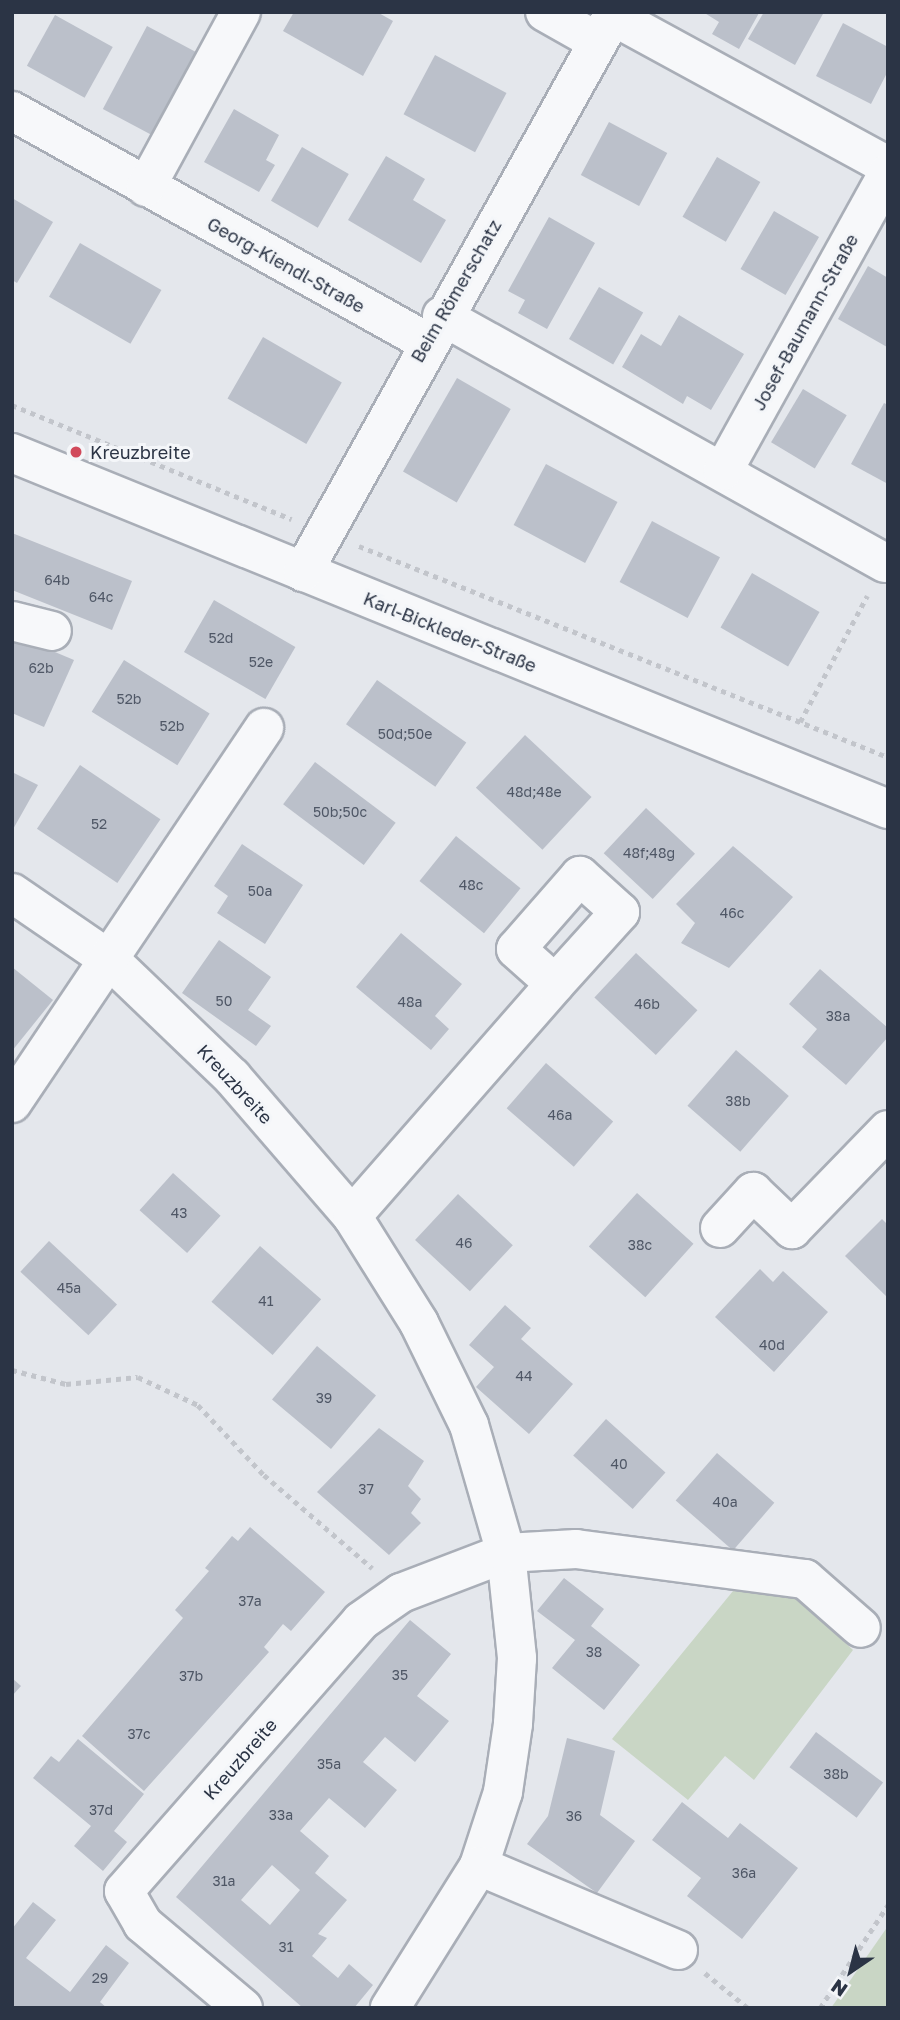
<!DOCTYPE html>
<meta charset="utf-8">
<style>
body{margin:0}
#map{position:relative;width:900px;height:2020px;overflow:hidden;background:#e4e7ec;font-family:"Golos Text",sans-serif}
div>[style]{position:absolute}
.green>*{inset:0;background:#c9d6c5}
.building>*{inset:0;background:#bbc0ca;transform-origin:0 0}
.path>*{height:4.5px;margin-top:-2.25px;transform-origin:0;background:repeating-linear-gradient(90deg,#c2c5cb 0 5px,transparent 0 10px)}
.roads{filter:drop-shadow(2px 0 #a9aeb7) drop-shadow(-2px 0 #a9aeb7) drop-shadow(0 2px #a9aeb7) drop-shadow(0 -2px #a9aeb7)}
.minor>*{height:38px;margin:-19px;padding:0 19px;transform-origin:19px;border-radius:19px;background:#f7f8fa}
.dots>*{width:19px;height:19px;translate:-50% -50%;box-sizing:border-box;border:4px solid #f4f6f9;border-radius:50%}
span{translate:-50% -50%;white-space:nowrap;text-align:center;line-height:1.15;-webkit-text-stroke:6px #f4f6f9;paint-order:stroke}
.number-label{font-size:14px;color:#4f5766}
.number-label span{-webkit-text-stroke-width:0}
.street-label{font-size:18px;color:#2b3445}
.poi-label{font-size:18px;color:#2b3445}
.left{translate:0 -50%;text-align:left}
.frame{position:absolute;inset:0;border:14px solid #2b3445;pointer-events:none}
.north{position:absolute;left:816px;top:1936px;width:70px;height:70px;-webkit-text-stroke:5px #f4f6f9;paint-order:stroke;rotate:215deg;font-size:19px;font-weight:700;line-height:28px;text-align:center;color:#2b3445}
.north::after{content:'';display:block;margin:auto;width:24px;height:32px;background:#2b3445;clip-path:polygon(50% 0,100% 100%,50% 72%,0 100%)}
</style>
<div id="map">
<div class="green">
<div style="clip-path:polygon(733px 1591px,794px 1596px,853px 1650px,754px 1780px,725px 1756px,688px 1800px,612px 1739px)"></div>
<div style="clip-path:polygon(888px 1926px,888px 2008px,831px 2008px)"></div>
</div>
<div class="building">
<div style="clip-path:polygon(294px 12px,377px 12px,393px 21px,363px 76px,283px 31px)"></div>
<div style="clip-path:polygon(703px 12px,757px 12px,759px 13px,739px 49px,712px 34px,719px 22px)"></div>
<div style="clip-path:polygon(764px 12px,824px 12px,795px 65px,748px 39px)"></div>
<div style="left:55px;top:15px;width:66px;height:58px;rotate:29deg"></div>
<div style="clip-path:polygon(843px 23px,888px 47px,888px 71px,871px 104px,816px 76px)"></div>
<div style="left:147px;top:26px;width:57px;height:94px;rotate:28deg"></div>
<div style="left:435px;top:55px;width:81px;height:67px;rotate:28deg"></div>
<div style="clip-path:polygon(234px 109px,279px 135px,266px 160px,275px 165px,259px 192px,204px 162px)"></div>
<div style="left:609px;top:122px;width:66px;height:60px;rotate:28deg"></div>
<div style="left:302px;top:147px;width:54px;height:62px;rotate:30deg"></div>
<div style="clip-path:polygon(386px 156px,425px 179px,413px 200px,446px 220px,421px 263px,348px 220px)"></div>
<div style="left:717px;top:157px;width:50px;height:69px;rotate:30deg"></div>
<div style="clip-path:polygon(12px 198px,53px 222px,17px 283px,12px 280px)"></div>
<div style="left:774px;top:211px;width:52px;height:67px;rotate:30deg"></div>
<div style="clip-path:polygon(549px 217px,595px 243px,547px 329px,518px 313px,525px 300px,508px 291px)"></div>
<div style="left:80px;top:243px;width:94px;height:62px;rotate:30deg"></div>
<div style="clip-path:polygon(868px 266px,888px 278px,887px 347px,838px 319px)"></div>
<div style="left:599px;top:287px;width:51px;height:60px;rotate:30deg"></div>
<div style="clip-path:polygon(679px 315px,744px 354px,711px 410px,687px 396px,683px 404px,622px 367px,641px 334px,661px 346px)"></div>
<div style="left:263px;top:337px;width:91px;height:71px;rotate:30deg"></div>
<div style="left:457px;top:378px;width:62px;height:108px;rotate:30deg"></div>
<div style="left:803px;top:389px;width:51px;height:62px;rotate:31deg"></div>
<div style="clip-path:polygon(884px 403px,888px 405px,888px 484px,851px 464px)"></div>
<div style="left:546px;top:464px;width:81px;height:69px;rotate:28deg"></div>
<div style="left:652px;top:521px;width:77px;height:69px;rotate:28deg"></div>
<div style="clip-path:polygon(12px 533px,132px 581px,112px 630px,12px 590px)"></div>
<div style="left:752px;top:573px;width:78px;height:63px;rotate:30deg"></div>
<div style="left:214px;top:600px;width:94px;height:60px;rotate:30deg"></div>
<div style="clip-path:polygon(12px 634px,74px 660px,44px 727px,12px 713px)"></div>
<div style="left:124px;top:660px;width:101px;height:61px;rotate:32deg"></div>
<div style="left:377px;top:680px;width:109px;height:54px;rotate:35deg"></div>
<div style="left:525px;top:735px;width:91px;height:72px;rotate:43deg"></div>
<div style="left:315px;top:762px;width:101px;height:53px;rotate:37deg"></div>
<div style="left:80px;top:765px;width:97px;height:77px;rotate:34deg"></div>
<div style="clip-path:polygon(12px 772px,38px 785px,12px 831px)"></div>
<div style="left:646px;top:808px;width:67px;height:62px;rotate:43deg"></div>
<div style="left:456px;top:836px;width:83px;height:58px;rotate:39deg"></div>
<div style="clip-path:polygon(242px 844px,303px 885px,265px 944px,217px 913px,228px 896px,214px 886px)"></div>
<div style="clip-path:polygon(733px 846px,793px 897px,729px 968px,681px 943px,695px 923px,676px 904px)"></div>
<div style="clip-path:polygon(401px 933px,462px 984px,435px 1016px,449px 1029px,431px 1050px,356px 987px)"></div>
<div style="clip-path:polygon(219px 940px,271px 977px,248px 1010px,271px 1026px,256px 1046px,182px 993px)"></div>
<div style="left:636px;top:953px;width:84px;height:61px;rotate:43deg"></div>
<div style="clip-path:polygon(12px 967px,53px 1000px,12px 1051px)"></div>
<div style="clip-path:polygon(820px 969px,888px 1028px,888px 1037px,846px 1085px,802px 1047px,817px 1029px,789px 1004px)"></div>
<div style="left:736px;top:1050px;width:70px;height:74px;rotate:41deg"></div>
<div style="left:546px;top:1063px;width:89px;height:60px;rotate:41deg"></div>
<div style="left:173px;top:1173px;width:64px;height:50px;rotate:42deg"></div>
<div style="left:637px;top:1193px;width:76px;height:72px;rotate:42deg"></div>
<div style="left:458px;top:1194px;width:75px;height:63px;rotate:43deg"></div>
<div style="clip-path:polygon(882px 1219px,888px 1225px,888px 1298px,845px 1256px)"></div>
<div style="left:49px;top:1241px;width:93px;height:42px;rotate:43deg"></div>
<div style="left:260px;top:1246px;width:81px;height:74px;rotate:41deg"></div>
<div style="clip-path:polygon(760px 1269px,773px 1282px,783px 1271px,828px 1312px,774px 1372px,715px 1317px)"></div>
<div style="clip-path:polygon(505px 1305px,531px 1328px,521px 1339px,573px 1384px,529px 1434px,476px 1387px,494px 1367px,469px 1345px)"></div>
<div style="left:317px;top:1346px;width:77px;height:70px;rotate:40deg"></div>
<div style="left:606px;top:1419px;width:80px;height:49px;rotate:42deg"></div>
<div style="clip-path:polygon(379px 1428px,424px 1461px,408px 1486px,421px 1499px,411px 1513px,421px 1523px,389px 1555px,317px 1492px)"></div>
<div style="left:717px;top:1453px;width:76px;height:63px;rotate:41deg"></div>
<div style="clip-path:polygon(250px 1527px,325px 1592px,291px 1631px,283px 1624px,264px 1647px,269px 1652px,144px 1791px,82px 1736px,183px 1618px,175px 1610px,209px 1571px,205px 1568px,232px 1536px,238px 1541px)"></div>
<div style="clip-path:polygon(564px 1578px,604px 1609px,591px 1626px,640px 1665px,604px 1710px,552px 1668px,575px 1640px,537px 1611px)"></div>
<div style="clip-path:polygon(evenodd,410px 1620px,451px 1654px,417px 1696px,449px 1721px,415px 1762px,385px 1737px,363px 1762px,397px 1790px,365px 1828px,329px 1798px,300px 1831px,329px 1856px,315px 1873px,347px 1900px,318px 1934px,327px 1938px,312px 1956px,338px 1978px,349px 1964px,373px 1985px,354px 2008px,303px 2008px,176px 1897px,410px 1620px,272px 1865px,300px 1890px,270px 1925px,241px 1900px,272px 1865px)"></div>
<div style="clip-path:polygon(12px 1678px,21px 1686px,12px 1696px)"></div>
<div style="left:816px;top:1732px;width:84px;height:44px;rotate:37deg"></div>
<div style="clip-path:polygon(567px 1738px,615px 1751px,600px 1815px,635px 1841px,597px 1893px,527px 1844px,548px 1816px)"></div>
<div style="clip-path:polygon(78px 1739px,144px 1794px,114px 1831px,127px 1842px,103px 1871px,74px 1846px,91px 1826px,33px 1778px,51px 1756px,59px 1762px)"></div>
<div style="clip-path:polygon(682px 1802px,728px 1838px,740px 1823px,798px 1868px,742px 1939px,687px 1896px,701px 1878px,652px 1840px)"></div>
<div style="clip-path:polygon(33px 1902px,56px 1920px,26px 1958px,70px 1992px,106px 1945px,129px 1963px,100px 2002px,107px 2008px,12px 2008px,12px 1929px)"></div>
</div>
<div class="path">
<div style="left:12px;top:405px;width:302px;rotate:22.2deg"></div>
<div style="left:359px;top:546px;width:570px;rotate:21.75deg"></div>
<div style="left:800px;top:722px;width:143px;rotate:-62deg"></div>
<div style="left:12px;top:1370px;width:56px;rotate:14.5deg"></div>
<div style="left:66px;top:1384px;width:72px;rotate:-5.6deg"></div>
<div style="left:138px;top:1377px;width:66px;rotate:25deg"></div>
<div style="left:198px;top:1405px;width:96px;rotate:46.7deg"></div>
<div style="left:264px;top:1475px;width:143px;rotate:40.7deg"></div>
<div style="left:705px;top:1973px;width:55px;rotate:39.1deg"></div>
<div style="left:820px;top:2008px;width:123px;rotate:-56.6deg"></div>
</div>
<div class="roads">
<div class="minor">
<div style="left:545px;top:12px;width:61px;rotate:29.5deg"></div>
<div style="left:613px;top:16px;width:313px;rotate:28.6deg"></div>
<div style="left:12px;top:111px;width:475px;rotate:29.1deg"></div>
<div style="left:146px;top:187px;width:199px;rotate:-61.5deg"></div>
<div style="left:442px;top:316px;width:507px;rotate:29.14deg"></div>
<div style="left:12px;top:453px;width:946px;rotate:22.12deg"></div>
<div style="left:723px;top:471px;width:341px;rotate:-61deg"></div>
<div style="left:303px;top:572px;width:641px;rotate:-60.88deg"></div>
<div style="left:12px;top:621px;width:41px;rotate:14deg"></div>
<div style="left:12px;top:893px;width:119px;rotate:34.4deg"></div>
<div style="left:110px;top:960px;width:169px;rotate:43.8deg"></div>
<div style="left:232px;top:1077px;width:184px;rotate:49.2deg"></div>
<div style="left:352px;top:1216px;width:126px;rotate:57.9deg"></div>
<div style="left:419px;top:1323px;width:114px;rotate:63.9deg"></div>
<div style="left:469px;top:1425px;width:133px;rotate:73.9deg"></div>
<div style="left:506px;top:1553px;width:106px;rotate:84deg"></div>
<div style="left:517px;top:1658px;width:66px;rotate:93.5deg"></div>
<div style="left:513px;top:1724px;width:69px;rotate:98.4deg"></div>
<div style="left:503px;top:1792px;width:78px;rotate:108deg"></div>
<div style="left:479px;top:1866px;width:168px;rotate:122.1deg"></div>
<div style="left:12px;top:1103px;width:452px;rotate:-56.1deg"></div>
<div style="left:352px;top:1216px;width:308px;rotate:-48.8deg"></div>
<div style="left:555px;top:984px;width:97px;rotate:-47.9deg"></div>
<div style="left:620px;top:912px;width:54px;rotate:-138deg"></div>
<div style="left:580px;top:876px;width:97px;rotate:131.2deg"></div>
<div style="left:516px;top:949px;width:52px;rotate:41.9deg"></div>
<div style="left:720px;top:1228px;width:49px;rotate:-47.5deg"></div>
<div style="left:753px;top:1192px;width:54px;rotate:43.5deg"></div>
<div style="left:792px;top:1229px;width:138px;rotate:-45.9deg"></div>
<div style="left:479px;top:1866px;width:216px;rotate:22.9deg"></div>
<div style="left:243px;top:2008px;width:131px;rotate:-140deg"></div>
<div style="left:143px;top:1924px;width:38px;rotate:-120deg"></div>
<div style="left:124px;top:1891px;width:359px;rotate:-48.7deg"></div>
<div style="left:361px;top:1621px;width:49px;rotate:-35deg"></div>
<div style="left:401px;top:1593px;width:112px;rotate:-20.9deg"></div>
<div style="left:506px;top:1553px;width:70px;rotate:-3.3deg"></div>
<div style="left:576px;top:1549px;width:231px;rotate:7.5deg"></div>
<div style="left:805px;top:1579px;width:74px;rotate:41.2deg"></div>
</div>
</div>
<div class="dots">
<div style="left:76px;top:452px;background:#d1495b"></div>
</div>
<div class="number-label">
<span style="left:57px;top:580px">64b</span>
<span style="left:101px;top:597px">64c</span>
<span style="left:221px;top:638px">52d</span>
<span style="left:261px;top:662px">52e</span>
<span style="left:41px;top:668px">62b</span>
<span style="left:129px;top:699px">52b</span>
<span style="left:172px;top:726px">52b</span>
<span style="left:405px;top:734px">50d;50e</span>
<span style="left:534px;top:792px">48d;48e</span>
<span style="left:340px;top:812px">50b;50c</span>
<span style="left:99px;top:824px">52</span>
<span style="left:649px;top:853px">48f;48g</span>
<span style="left:471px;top:885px">48c</span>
<span style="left:260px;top:891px">50a</span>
<span style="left:732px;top:913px">46c</span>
<span style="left:224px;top:1001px">50</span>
<span style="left:410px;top:1002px">48a</span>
<span style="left:647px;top:1004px">46b</span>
<span style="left:838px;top:1016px">38a</span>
<span style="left:738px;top:1101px">38b</span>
<span style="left:560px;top:1115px">46a</span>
<span style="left:179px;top:1213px">43</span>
<span style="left:464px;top:1243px">46</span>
<span style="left:640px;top:1245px">38c</span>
<span style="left:69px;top:1288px">45a</span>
<span style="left:266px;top:1301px">41</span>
<span style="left:772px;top:1345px">40d</span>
<span style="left:524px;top:1376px">44</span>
<span style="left:324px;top:1398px">39</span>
<span style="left:619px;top:1464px">40</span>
<span style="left:366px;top:1489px">37</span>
<span style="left:725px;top:1502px">40a</span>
<span style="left:250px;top:1601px">37a</span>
<span style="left:594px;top:1652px">38</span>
<span style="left:400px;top:1675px">35</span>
<span style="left:191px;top:1676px">37b</span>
<span style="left:139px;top:1734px">37c</span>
<span style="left:329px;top:1764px">35a</span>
<span style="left:836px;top:1774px">38b</span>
<span style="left:101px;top:1810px">37d</span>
<span style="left:281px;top:1815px">33a</span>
<span style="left:574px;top:1816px">36</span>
<span style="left:744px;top:1873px">36a</span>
<span style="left:224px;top:1881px">31a</span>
<span style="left:286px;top:1947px">31</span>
<span style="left:100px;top:1978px">29</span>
</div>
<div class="street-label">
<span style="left:286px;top:265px;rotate:29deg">Georg-Kiendl-Straße</span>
<span style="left:456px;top:291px;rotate:-60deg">Beim Römerschatz</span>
<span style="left:805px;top:322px;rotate:-61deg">Josef-Baumann-Straße</span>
<span style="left:450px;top:632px;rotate:22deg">Karl-Bickleder-Straße</span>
<span style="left:235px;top:1084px;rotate:47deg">Kreuzbreite</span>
<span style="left:240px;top:1759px;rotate:-49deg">Kreuzbreite</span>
</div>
<div class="poi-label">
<span class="left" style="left:90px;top:452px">Kreuzbreite</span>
</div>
<div class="frame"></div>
<div class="north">N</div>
</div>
